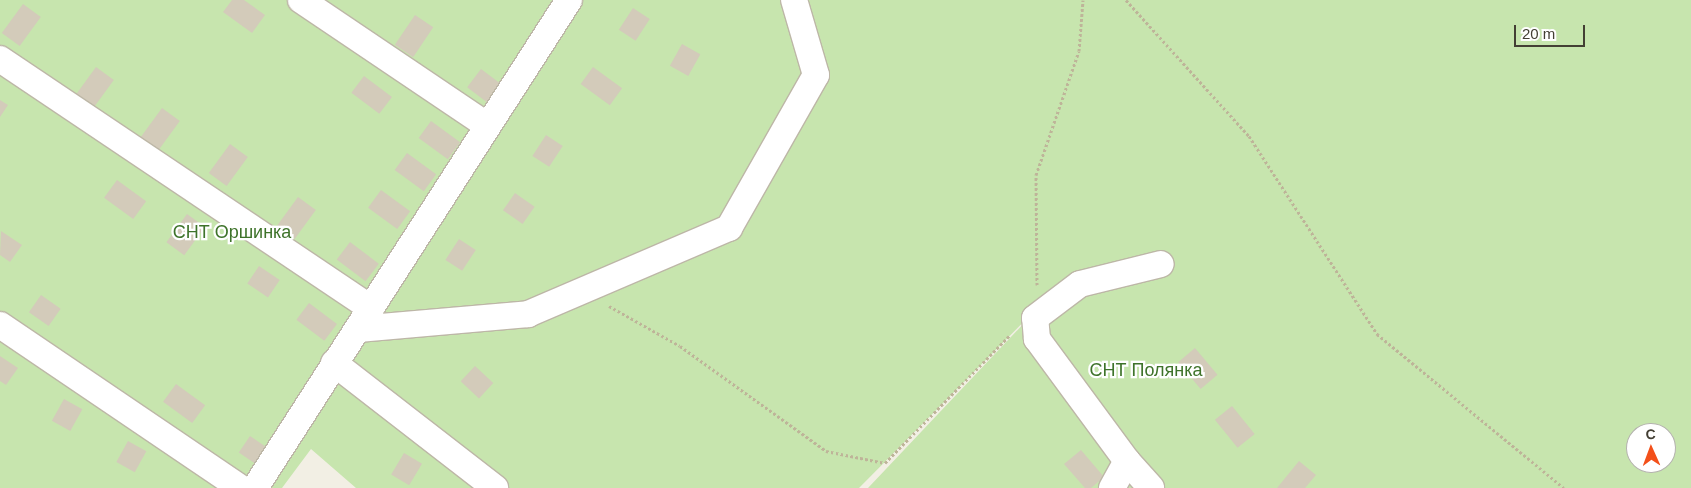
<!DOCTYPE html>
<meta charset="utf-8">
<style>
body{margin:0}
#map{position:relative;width:1691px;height:488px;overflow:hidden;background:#f2efe4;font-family:Arial,sans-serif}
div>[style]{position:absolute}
.green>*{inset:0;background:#c7e5ae}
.building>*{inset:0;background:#d3cbba;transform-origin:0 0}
.path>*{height:3px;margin-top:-1.5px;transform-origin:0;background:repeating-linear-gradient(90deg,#beb499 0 2.5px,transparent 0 5px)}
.roads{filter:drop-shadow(1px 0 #bdb7a7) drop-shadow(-1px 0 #bdb7a7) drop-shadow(0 1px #bdb7a7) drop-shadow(0 -1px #bdb7a7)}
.minor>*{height:26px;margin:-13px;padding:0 13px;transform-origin:13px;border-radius:13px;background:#fff}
span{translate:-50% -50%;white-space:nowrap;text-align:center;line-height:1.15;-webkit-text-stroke:4.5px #fff;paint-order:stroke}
.park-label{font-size:18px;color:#3e732a}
.north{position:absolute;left:1626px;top:423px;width:50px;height:50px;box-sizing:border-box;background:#fff;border:1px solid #b4b2ae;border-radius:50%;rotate:358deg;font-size:14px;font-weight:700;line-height:20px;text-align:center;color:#433f34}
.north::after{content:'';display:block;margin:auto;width:18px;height:22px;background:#f3501a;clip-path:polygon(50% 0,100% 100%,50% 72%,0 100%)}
.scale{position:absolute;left:1514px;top:25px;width:71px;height:22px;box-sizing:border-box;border:2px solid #433f34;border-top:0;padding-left:6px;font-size:15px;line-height:18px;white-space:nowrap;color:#433f34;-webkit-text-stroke:4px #fff;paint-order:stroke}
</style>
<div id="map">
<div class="green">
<div style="clip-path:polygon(evenodd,0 0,1691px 0,1691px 488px,868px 488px,1065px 280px,859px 488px,356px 488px,311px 449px,282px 488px,0 488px,0 0,1636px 433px,1666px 433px,1666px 463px,1636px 463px,1636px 433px)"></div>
</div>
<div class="building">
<div style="clip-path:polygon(232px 0,244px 0,265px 15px,252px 33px,223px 12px)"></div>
<div style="left:23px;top:4px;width:22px;height:36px;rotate:36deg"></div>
<div style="left:633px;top:8px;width:20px;height:26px;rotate:33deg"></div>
<div style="left:415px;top:15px;width:22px;height:36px;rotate:34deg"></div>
<div style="left:682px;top:44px;width:21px;height:25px;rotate:29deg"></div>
<div style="left:96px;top:67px;width:22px;height:35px;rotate:36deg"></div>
<div style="left:593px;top:67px;width:36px;height:21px;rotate:36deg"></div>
<div style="left:481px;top:69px;width:35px;height:23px;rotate:37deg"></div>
<div style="left:364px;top:76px;width:35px;height:21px;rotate:37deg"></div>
<div style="clip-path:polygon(0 100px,8px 105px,0 117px)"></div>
<div style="left:162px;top:108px;width:22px;height:36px;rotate:36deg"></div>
<div style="left:431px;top:121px;width:36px;height:21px;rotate:36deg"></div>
<div style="left:546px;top:135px;width:20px;height:25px;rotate:33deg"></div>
<div style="left:230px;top:144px;width:22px;height:36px;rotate:36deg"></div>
<div style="left:407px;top:153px;width:36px;height:21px;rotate:36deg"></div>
<div style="left:117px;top:180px;width:36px;height:22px;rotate:36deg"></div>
<div style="left:381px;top:190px;width:36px;height:22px;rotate:36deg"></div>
<div style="left:515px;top:193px;width:24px;height:21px;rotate:35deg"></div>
<div style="left:298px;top:197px;width:22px;height:36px;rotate:36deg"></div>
<div style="left:187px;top:214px;width:22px;height:35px;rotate:36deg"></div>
<div style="clip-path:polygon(1px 231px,22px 245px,10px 262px,0 255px)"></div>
<div style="left:459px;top:239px;width:20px;height:25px;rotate:33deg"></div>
<div style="left:350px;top:242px;width:36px;height:22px;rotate:37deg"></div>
<div style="left:259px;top:266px;width:25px;height:21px;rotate:34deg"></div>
<div style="left:41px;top:295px;width:24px;height:21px;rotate:35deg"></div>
<div style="left:309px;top:303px;width:35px;height:21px;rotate:37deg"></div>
<div style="left:1195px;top:348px;width:35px;height:22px;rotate:50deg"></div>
<div style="clip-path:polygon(0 356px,18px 368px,6px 385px,0 381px)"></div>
<div style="left:475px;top:366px;width:25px;height:21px;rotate:43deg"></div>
<div style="left:176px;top:384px;width:36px;height:22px;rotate:36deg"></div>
<div style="left:64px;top:399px;width:21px;height:25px;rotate:29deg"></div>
<div style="left:1232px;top:406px;width:36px;height:22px;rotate:51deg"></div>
<div style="left:250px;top:436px;width:25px;height:20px;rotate:34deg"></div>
<div style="left:128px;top:441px;width:21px;height:24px;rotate:29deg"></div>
<div style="clip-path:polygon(1081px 450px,1104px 477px,1091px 488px,1085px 488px,1064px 464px)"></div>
<div style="left:404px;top:453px;width:21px;height:25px;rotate:31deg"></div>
<div style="clip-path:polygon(1299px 461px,1316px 475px,1305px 488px,1277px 488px)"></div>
</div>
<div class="path">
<div style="left:1126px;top:0;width:183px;rotate:47.9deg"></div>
<div style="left:1249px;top:136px;width:236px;rotate:57.1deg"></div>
<div style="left:1377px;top:334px;width:242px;rotate:39.5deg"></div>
<div style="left:1037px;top:285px;width:110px;rotate:-90.5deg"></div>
<div style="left:1036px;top:175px;width:131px;rotate:-70.9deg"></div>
<div style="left:1079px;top:51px;width:51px;rotate:-85.5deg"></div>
<div style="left:609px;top:306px;width:81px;rotate:29.4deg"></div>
<div style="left:680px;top:346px;width:180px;rotate:35.7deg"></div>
<div style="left:826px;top:451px;width:60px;rotate:11.5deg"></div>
<div style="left:885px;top:463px;width:180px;rotate:-45.7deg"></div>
</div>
<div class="roads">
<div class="minor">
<div style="left:301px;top:0;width:225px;rotate:34deg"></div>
<div style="left:0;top:59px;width:447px;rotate:33.9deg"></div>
<div style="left:0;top:325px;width:291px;rotate:34.1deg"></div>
<div style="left:358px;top:329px;width:171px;rotate:-5deg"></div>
<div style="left:528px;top:314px;width:219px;rotate:-23.2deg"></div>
<div style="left:729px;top:228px;width:176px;rotate:-60.4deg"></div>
<div style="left:816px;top:75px;width:78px;rotate:-106.3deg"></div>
<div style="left:334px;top:363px;width:204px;rotate:37.8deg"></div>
<div style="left:1127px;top:461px;width:36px;rotate:48deg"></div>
<div style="left:255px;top:488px;width:580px;rotate:-57.24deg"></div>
<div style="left:1112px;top:488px;width:31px;rotate:-61deg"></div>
<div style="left:1127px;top:461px;width:152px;rotate:-126.4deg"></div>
<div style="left:1037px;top:339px;width:21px;rotate:-95deg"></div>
<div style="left:1035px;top:318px;width:56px;rotate:-37.1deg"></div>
<div style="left:1080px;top:284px;width:83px;rotate:-13.9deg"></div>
</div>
</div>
<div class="park-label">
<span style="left:232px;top:232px">СНТ Оршинка</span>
<span style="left:1146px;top:370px">СНТ Полянка</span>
</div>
<div class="north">С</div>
<div class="scale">20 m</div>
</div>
